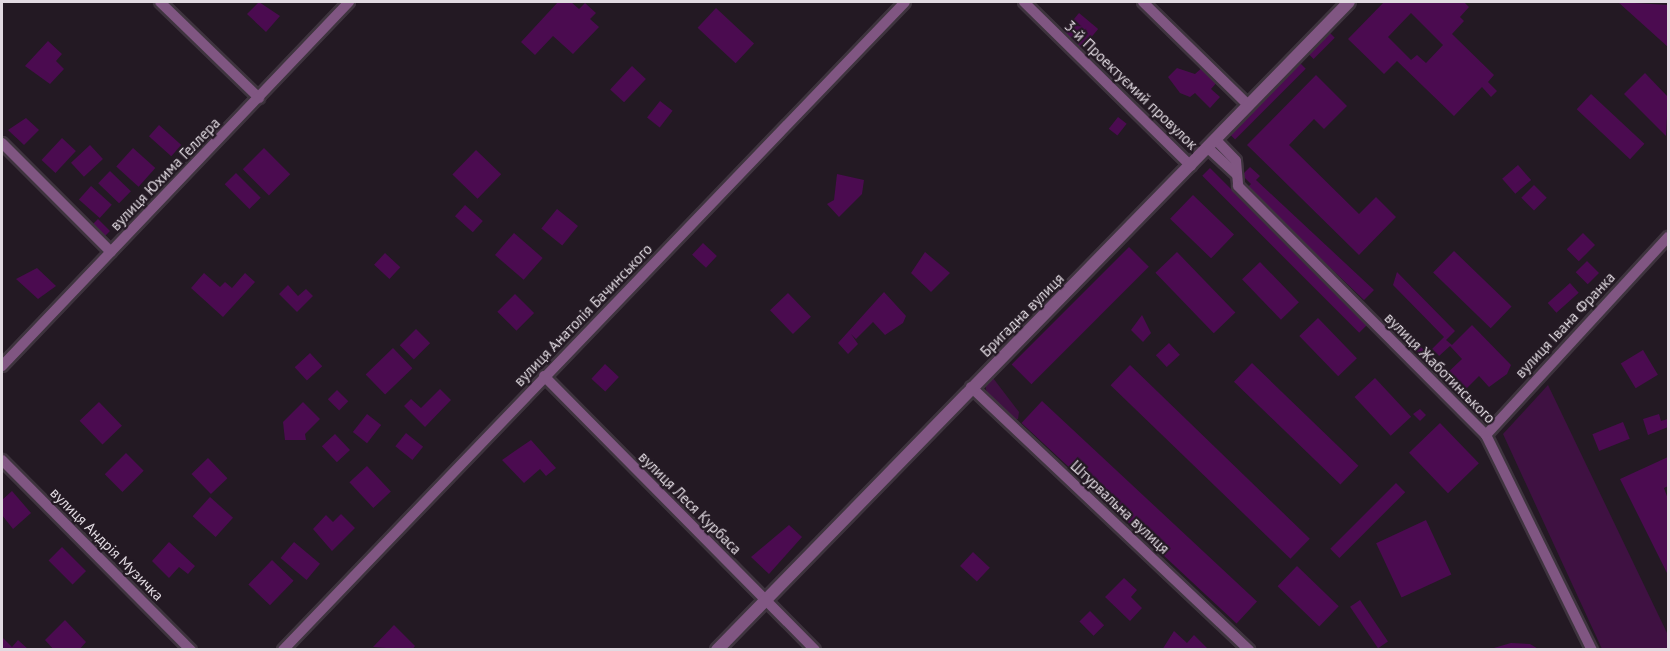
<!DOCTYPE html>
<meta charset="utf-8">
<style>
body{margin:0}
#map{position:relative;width:1670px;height:651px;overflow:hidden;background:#231923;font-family:"PT Sans",sans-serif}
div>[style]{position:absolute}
.green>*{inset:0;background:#3f1142}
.building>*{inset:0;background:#4b0b50;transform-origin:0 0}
.roads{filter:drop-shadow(2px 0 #3e343e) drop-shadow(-2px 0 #3e343e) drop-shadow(0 2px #3e343e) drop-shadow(0 -2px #3e343e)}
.minor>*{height:10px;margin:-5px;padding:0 5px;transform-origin:5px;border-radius:5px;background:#805682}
.tertiary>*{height:12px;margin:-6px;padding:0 6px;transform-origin:6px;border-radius:6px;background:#805682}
span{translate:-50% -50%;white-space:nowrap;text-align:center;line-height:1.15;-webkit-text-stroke:4.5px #231923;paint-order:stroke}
.street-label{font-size:15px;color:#e1dae1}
.frame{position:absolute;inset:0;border:3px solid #e1dae1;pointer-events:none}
</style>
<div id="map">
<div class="green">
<div style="clip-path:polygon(993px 378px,1019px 412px,1018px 419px,1010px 421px,987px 395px,985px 383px)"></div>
<div style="clip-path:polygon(1548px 385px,1668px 635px,1668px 649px,1602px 649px,1503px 434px)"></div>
</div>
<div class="building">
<div style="clip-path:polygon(259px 2px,280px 16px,266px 32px,247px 14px)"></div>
<div style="clip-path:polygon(558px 2px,571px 2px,579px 9px,585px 3px,596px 13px,590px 19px,599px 27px,573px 54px,553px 36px,535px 55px,521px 42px)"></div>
<div style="clip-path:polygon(evenodd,1384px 2px,1464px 2px,1469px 7px,1460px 17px,1464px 21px,1452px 34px,1494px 75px,1488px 82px,1497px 91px,1491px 97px,1482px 87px,1454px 116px,1397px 61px,1384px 74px,1348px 39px,1384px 2px,1411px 13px,1443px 45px,1426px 63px,1417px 55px,1411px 60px,1388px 37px,1411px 13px)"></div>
<div style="clip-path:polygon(1618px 2px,1668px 5px,1668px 47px)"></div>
<div style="left:716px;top:8px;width:52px;height:27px;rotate:43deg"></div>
<div style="left:1079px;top:13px;width:25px;height:26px;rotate:40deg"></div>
<div style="left:1327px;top:30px;width:11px;height:30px;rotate:45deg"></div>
<div style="clip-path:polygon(48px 41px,62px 54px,56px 61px,64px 69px,50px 84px,25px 66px)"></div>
<div style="left:1298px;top:61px;width:11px;height:100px;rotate:45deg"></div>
<div style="left:632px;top:66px;width:19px;height:32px;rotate:43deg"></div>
<div style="clip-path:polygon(1204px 66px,1219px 80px,1211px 89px,1220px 97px,1210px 108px,1195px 93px,1190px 97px,1180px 93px,1168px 77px,1177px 68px,1195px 74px)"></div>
<div style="clip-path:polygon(1645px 73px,1668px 97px,1666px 136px,1624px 94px)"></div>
<div style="clip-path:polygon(1316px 75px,1347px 106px,1324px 129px,1314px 119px,1289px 145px,1359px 214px,1376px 197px,1396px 217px,1359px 255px,1247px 145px)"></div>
<div style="left:1591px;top:94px;width:73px;height:21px;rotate:43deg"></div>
<div style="left:660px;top:101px;width:16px;height:21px;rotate:38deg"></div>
<div style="left:1118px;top:117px;width:11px;height:15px;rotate:38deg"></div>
<div style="clip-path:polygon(26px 118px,39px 130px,24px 145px,8px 130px)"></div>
<div style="left:159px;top:125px;width:30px;height:15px;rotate:42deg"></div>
<div style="left:62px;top:138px;width:19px;height:30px;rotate:43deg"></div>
<div style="left:90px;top:145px;width:19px;height:26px;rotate:47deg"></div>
<div style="left:133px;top:148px;width:30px;height:25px;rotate:42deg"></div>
<div style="left:264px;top:148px;width:37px;height:30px;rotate:45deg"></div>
<div style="left:476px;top:150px;width:35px;height:34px;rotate:44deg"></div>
<div style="left:1518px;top:165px;width:20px;height:21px;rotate:49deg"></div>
<div style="clip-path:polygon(1250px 167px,1260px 176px,1256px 180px,1374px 290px,1364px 300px,1247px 188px,1251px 184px,1242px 175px)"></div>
<div style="left:1210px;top:168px;width:222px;height:11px;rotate:45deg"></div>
<div style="left:110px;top:171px;width:29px;height:17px;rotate:44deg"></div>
<div style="left:236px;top:173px;width:35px;height:16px;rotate:45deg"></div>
<div style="clip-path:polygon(837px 174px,864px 180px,862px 194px,839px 217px,827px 204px,834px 200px)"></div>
<div style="left:1534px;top:185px;width:18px;height:18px;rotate:45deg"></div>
<div style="left:91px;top:186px;width:28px;height:18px;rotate:42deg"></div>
<div style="left:1193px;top:195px;width:57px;height:33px;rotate:44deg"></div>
<div style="left:465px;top:205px;width:24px;height:15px;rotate:42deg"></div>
<div style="left:557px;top:209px;width:27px;height:25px;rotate:39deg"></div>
<div style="left:98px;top:219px;width:17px;height:11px;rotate:45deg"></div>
<div style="left:514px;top:233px;width:38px;height:29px;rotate:41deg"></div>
<div style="left:1583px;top:233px;width:17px;height:23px;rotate:45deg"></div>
<div style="left:703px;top:243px;width:19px;height:16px;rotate:43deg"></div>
<div style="left:1129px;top:247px;width:28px;height:166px;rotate:45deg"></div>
<div style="left:1454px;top:251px;width:80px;height:30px;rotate:44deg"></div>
<div style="clip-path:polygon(925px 252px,950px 273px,931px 292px,911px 273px)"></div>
<div style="left:1177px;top:252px;width:84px;height:30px;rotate:46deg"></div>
<div style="left:385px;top:253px;width:21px;height:16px;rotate:43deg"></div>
<div style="left:1587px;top:261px;width:17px;height:16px;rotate:45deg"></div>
<div style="left:1260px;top:262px;width:56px;height:25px;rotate:46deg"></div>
<div style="clip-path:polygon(37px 268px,56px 286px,38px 299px,16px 279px)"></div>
<div style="clip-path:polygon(1397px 272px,1455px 331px,1446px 340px,1452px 345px,1472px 325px,1511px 365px,1507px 374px,1489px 387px,1479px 376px,1459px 396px,1442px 378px,1462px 359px,1450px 346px,1439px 356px,1432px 349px,1444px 337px,1393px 285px)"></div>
<div style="clip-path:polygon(204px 273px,220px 287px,225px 282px,232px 288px,245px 273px,255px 282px,223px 317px,191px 288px)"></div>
<div style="left:1570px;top:283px;width:13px;height:30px;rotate:48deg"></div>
<div style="clip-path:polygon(288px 285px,298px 296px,306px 289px,313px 296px,297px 312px,279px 294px)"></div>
<div style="clip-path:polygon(884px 292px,906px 316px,903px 323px,885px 335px,873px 322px,856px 339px,851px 334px,858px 344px,848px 354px,838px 343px)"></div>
<div style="left:788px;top:293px;width:33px;height:25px;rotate:46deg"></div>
<div style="left:515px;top:294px;width:27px;height:25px;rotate:45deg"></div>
<div style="clip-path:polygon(1142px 315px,1151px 333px,1143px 342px,1131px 330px)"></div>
<div style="left:1392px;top:317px;width:61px;height:11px;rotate:46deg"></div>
<div style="left:1318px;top:318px;width:56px;height:26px;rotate:46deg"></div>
<div style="left:416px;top:329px;width:20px;height:23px;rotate:45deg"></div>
<div style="left:1169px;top:343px;width:16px;height:18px;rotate:47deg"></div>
<div style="left:393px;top:348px;width:28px;height:38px;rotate:46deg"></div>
<div style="left:1643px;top:350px;width:29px;height:26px;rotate:59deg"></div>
<div style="left:310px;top:353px;width:18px;height:21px;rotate:47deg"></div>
<div style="left:1252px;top:363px;width:148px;height:26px;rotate:44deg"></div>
<div style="left:605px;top:364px;width:19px;height:20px;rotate:43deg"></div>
<div style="left:1130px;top:365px;width:250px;height:28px;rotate:44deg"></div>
<div style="left:1375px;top:378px;width:53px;height:28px;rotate:47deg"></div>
<div style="clip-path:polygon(440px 389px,451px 400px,425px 427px,404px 406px,411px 399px,421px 408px)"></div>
<div style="left:337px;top:390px;width:16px;height:13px;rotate:45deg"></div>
<div style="left:1042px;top:401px;width:294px;height:30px;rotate:43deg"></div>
<div style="left:99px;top:402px;width:33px;height:27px;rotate:46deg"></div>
<div style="clip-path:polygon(303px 402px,320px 419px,305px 434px,306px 440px,285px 440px,283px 422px)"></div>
<div style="clip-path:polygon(1420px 409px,1426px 415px,1420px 421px,1413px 414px)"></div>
<div style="left:367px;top:414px;width:18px;height:23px;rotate:38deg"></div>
<div style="clip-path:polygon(1659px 414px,1661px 421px,1668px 419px,1668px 427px,1648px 435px,1643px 419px)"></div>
<div style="left:1623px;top:422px;width:18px;height:33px;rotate:68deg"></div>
<div style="left:1440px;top:423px;width:56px;height:43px;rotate:46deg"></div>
<div style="left:406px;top:433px;width:22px;height:17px;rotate:39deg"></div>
<div style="left:335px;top:434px;width:22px;height:18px;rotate:47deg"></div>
<div style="clip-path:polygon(531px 440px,556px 468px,546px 476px,540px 469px,524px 483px,502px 460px)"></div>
<div style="left:126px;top:453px;width:25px;height:30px;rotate:45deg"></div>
<div style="clip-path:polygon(1668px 457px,1668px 486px,1664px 488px,1668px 499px,1668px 575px,1620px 479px)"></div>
<div style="left:208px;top:458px;width:28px;height:23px;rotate:46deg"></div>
<div style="left:367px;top:466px;width:35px;height:24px;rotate:47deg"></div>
<div style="left:1396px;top:483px;width:13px;height:93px;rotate:45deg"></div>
<div style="clip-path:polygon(12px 491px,31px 513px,13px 529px,2px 515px,2px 500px)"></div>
<div style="left:210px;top:497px;width:31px;height:26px;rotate:42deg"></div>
<div style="clip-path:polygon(341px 514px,355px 528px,332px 551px,313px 529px,326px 515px,333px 522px)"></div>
<div style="left:1426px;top:520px;width:60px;height:55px;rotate:65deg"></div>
<div style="clip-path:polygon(789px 525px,802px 537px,769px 574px,751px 557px)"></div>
<div style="clip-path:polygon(169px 542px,195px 566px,188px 574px,179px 567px,169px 578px,152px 561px)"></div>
<div style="left:294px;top:542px;width:34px;height:21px;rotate:40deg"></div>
<div style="left:62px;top:547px;width:34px;height:19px;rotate:45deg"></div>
<div style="left:973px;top:552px;width:23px;height:19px;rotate:43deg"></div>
<div style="left:272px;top:560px;width:30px;height:34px;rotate:44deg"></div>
<div style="left:1297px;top:566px;width:58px;height:28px;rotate:44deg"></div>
<div style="clip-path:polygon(1124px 578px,1137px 590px,1131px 597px,1142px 608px,1130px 621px,1105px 597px)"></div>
<div style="left:1360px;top:600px;width:50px;height:12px;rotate:56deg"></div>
<div style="left:1090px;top:611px;width:20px;height:15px;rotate:45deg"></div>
<div style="clip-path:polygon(65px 620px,86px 642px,79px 650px,54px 650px,45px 640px)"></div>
<div style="clip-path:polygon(394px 625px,415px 646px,412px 650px,373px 647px)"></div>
<div style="clip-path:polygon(1174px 631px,1187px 643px,1194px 635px,1209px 650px,1162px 650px)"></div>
<div style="clip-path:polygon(2px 637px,12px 647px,18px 640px,29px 650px,2px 650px)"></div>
<div style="clip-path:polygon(1511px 643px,1530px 644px,1540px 650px,1487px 650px)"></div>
</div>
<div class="roads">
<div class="minor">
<div style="left:160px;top:2px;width:138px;rotate:44.1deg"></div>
<div style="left:1024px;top:2px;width:234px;rotate:44.5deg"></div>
<div style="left:1143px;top:2px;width:146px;rotate:44.4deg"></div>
<div style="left:1215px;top:139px;width:30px;rotate:46deg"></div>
<div style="left:1236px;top:161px;width:25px;rotate:85deg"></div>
<div style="left:1238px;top:186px;width:351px;rotate:45.1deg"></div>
<div style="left:1486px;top:435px;width:240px;rotate:63.8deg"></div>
<div style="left:2px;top:143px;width:154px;rotate:45deg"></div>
<div style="left:1207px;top:147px;width:40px;rotate:43deg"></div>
<div style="left:2px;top:366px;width:503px;rotate:-46.37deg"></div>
<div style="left:544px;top:376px;width:385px;rotate:45.3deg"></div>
<div style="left:971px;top:387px;width:383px;rotate:43.4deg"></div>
<div style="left:1486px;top:435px;width:269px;rotate:-47.4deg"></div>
<div style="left:2px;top:460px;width:268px;rotate:45.2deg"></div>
<div style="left:283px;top:650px;width:898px;rotate:-46.17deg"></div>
</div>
<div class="tertiary">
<div style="left:717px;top:650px;width:905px;rotate:-45.72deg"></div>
</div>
</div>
<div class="street-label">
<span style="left:1131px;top:85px;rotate:44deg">3-й Проектуємий провулок</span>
<span style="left:165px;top:174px;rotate:-46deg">вулиця Юхима Геллера</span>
<span style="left:583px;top:315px;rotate:-46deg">вулиця Анатолія Бачинського</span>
<span style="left:1022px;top:315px;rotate:-45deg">Бригадна вулиця</span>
<span style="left:1565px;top:325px;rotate:-47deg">вулиця Івана Франка</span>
<span style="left:1440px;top:368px;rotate:45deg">вулиця Жаботинського</span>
<span style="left:690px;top:503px;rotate:45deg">вулиця Леся Курбаса</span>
<span style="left:1120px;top:507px;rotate:43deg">Штурвальна вулиця</span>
<span style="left:107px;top:544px;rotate:45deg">вулиця Андрія Музичка</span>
</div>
<div class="frame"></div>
</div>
